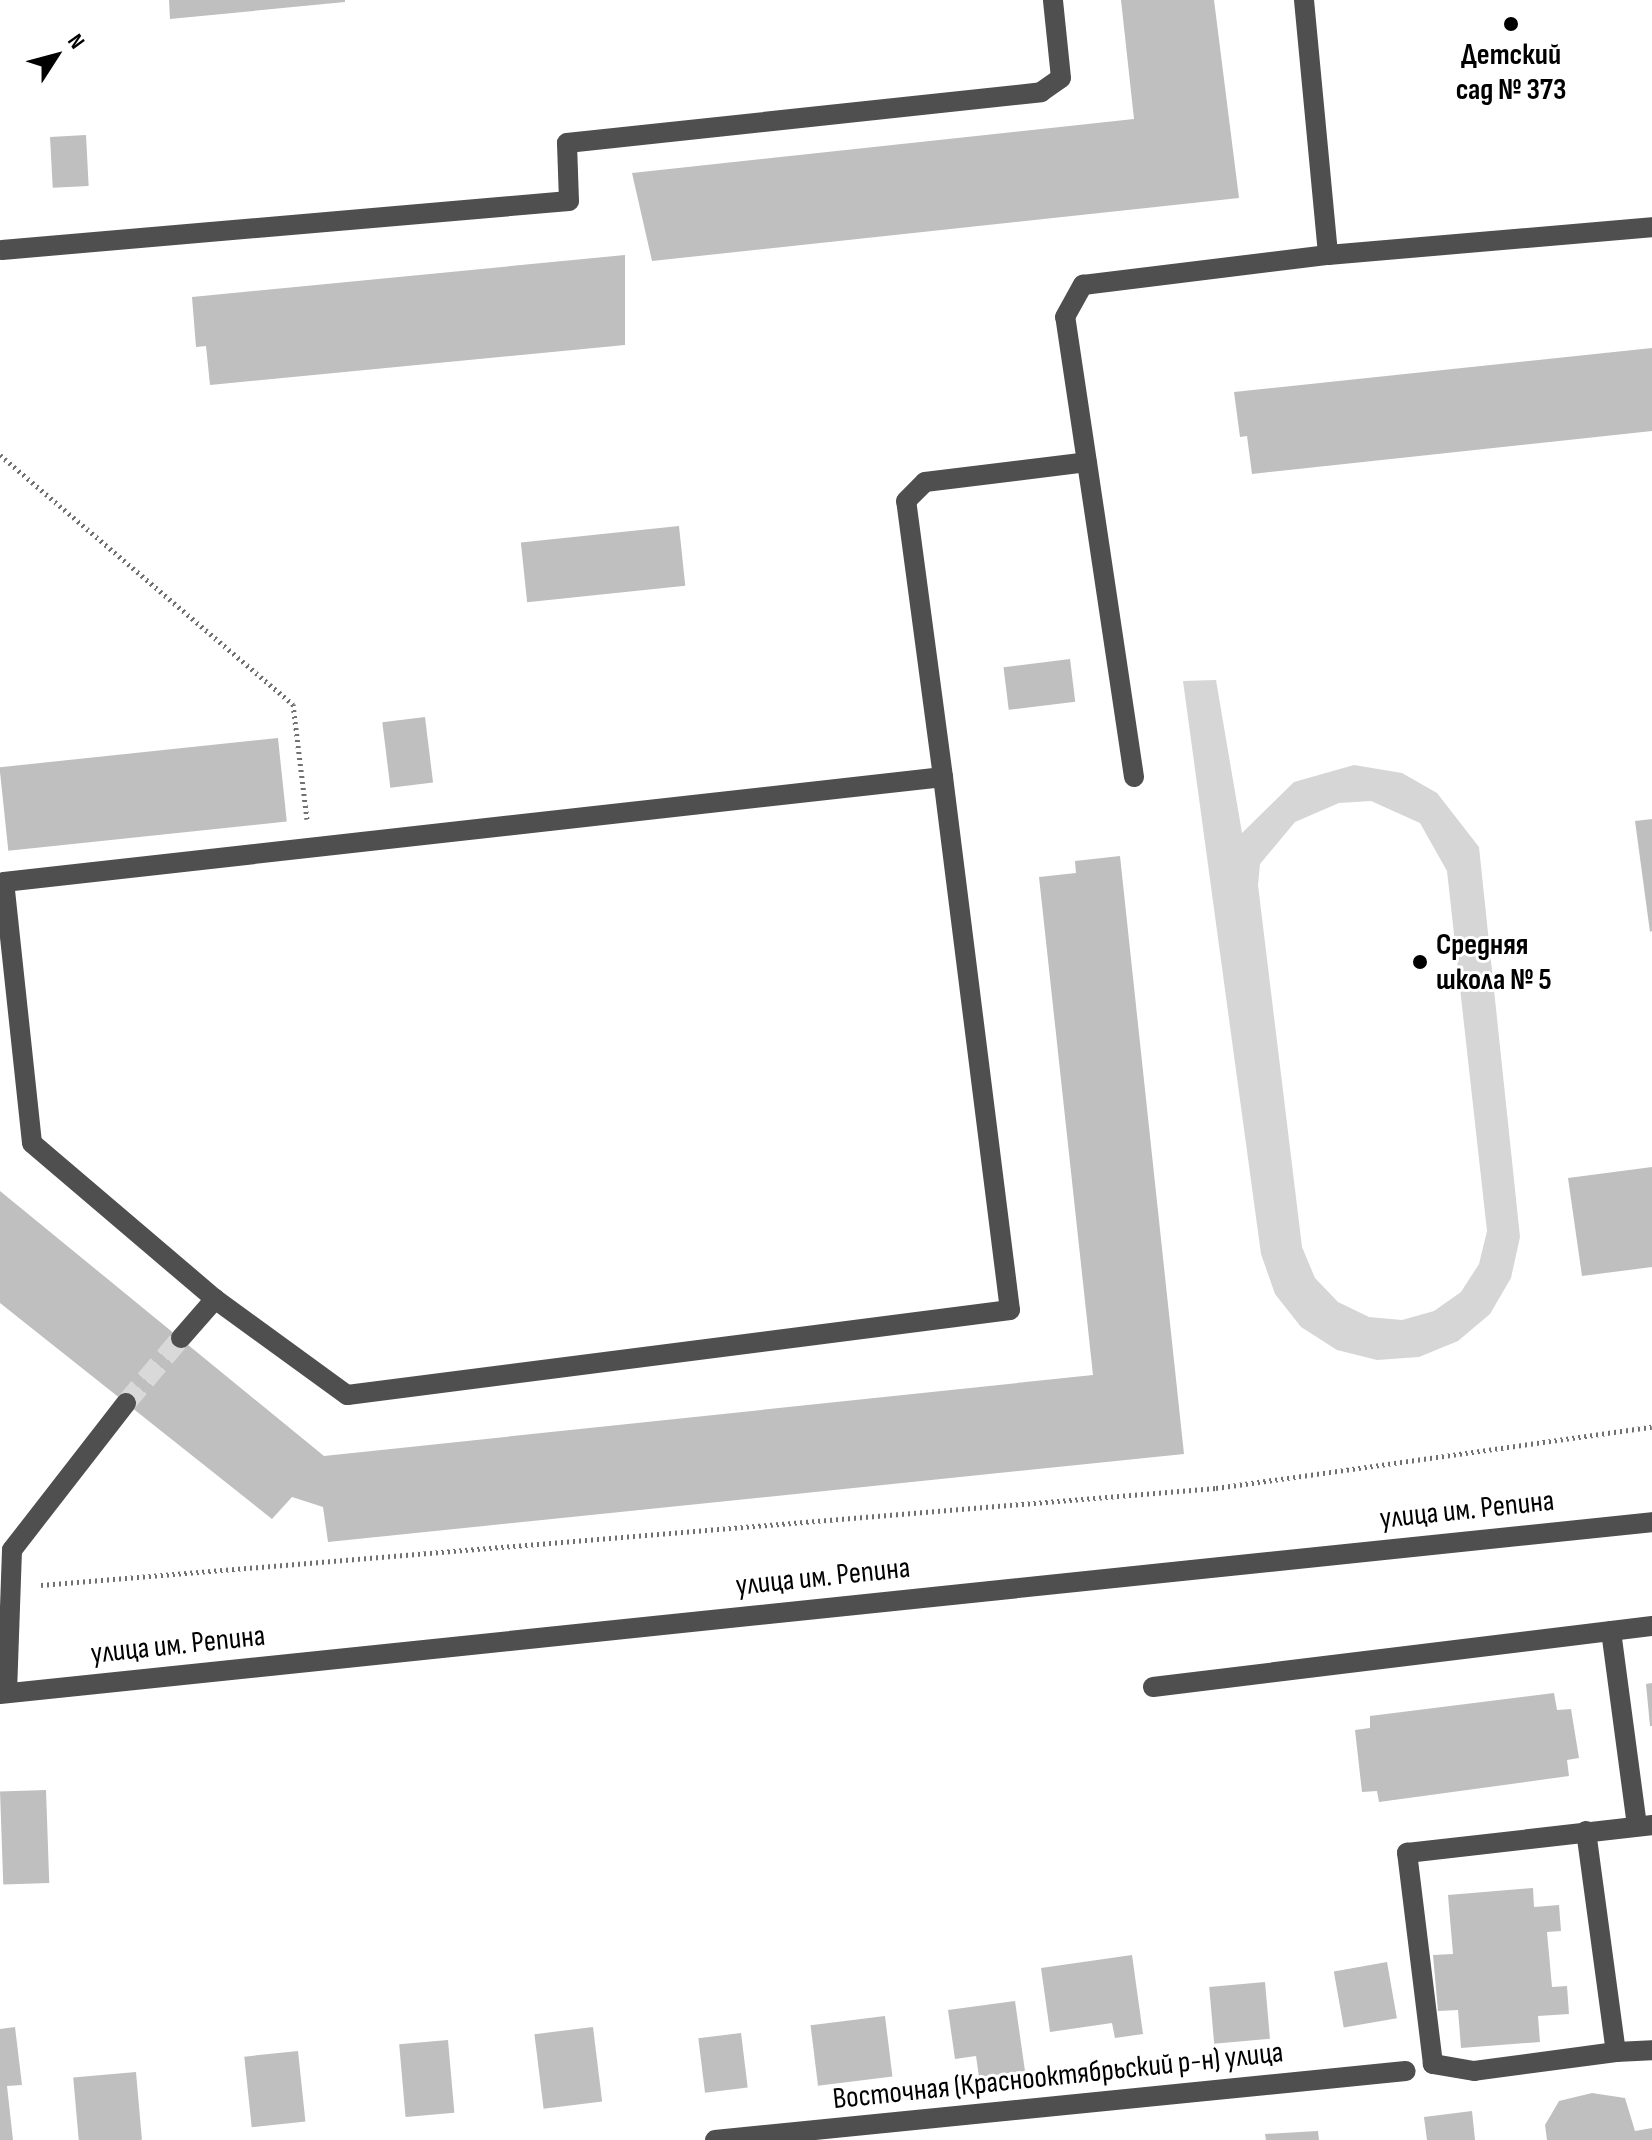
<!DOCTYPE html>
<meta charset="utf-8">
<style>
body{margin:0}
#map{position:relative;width:1652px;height:2140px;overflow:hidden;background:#fff;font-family:"Sofia Sans Condensed",sans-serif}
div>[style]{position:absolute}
.green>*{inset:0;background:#d6d6d6}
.building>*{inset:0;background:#bfbfbf;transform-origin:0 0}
.minor-tunnel>*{height:20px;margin-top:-10px;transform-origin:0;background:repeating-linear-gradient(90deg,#d9d9d9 0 20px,transparent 0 30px)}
.path>*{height:5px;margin-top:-2.5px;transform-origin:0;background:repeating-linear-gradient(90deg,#717171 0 2px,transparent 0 6px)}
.minor>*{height:20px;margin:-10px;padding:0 10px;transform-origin:10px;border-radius:10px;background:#4f4f4f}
.dots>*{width:22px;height:22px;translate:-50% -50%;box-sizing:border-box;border:4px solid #fff;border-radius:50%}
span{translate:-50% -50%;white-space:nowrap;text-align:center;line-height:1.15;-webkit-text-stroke:6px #fff;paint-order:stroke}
.poi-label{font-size:30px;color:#000;font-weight:700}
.left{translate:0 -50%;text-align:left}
.street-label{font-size:30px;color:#000}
.north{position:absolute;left:16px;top:16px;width:80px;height:80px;-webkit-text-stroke:6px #fff;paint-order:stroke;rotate:54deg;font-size:22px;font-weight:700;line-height:32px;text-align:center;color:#000}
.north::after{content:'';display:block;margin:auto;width:28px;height:36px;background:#000;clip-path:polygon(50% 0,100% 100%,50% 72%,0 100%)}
</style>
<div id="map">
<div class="green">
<div style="clip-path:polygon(evenodd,1216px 680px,1242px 833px,1294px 782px,1354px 765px,1402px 773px,1437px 793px,1479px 847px,1520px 1237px,1511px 1278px,1490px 1314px,1458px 1341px,1419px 1357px,1377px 1360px,1337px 1350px,1301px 1327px,1275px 1294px,1261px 1254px,1183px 681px,1216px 680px,1371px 801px,1420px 823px,1447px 871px,1487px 1231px,1479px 1264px,1461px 1292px,1434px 1311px,1402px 1320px,1369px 1317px,1338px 1302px,1315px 1278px,1302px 1247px,1258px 885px,1260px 864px,1295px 822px,1339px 803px,1371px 801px)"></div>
</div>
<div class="building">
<div style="clip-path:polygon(169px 0,345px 0,345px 2px,170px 19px)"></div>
<div style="clip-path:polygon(1121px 0,1214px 0,1239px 198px,652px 261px,632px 173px,1134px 119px)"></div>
<div style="left:86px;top:135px;width:51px;height:36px;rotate:87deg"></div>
<div style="clip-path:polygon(625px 255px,625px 345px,210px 385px,206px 346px,196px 347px,192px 297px)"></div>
<div style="clip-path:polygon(1652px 348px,1652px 431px,1252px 474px,1247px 436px,1240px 437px,1234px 392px)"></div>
<div style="left:679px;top:526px;width:60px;height:159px;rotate:84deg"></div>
<div style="left:1070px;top:659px;width:43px;height:67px;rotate:83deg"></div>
<div style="left:425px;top:717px;width:66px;height:43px;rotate:83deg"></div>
<div style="left:278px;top:738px;width:84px;height:280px;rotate:84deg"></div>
<div style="clip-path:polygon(1652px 819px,1652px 931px,1650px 932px,1635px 821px)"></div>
<div style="clip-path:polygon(1120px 856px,1184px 1454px,328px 1542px,323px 1507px,292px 1497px,272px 1519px,0 1303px,0 1191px,324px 1456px,1093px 1375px,1039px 877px,1076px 873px,1075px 861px)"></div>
<div style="clip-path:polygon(1652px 1167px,1652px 1267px,1582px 1276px,1568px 1178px)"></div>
<div style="clip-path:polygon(1652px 1683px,1652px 1726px,1650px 1726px,1646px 1684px)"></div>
<div style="clip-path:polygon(1554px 1693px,1557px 1710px,1571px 1709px,1579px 1758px,1567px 1760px,1569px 1776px,1379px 1802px,1377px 1791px,1362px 1792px,1355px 1730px,1370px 1728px,1370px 1716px)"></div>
<div style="left:46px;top:1790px;width:93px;height:46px;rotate:88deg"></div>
<div style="clip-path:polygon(1533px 1888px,1534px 1907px,1559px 1905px,1561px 1931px,1547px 1932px,1552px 1987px,1567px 1986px,1569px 2014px,1538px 2016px,1540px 2042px,1461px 2048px,1458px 2010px,1438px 2011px,1433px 1955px,1453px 1954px,1448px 1895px)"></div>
<div style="clip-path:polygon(1132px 1955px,1143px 2034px,1115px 2038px,1112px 2023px,1050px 2032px,1041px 1968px)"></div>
<div style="left:1387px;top:1962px;width:57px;height:54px;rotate:80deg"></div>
<div style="left:1265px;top:1982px;width:57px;height:56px;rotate:85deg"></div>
<div style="clip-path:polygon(1015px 2001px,1025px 2071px,979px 2077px,976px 2056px,955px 2059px,948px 2010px)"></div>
<div style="left:885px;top:2016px;width:61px;height:75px;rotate:83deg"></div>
<div style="clip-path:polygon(15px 2027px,22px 2085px,7px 2086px,13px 2140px,0 2140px,0 2029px)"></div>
<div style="left:593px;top:2027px;width:75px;height:59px;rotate:83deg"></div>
<div style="left:741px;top:2033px;width:55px;height:43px;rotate:83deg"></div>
<div style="left:448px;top:2040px;width:73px;height:49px;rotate:85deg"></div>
<div style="left:298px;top:2051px;width:71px;height:54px;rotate:84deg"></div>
<div style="left:136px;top:2072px;width:68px;height:63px;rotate:85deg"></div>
<div style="clip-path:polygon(1592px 2093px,1625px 2098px,1635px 2131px,1652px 2128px,1652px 2140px,1547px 2140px,1545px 2125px,1559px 2101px)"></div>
<div style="clip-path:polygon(1472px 2111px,1475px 2140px,1427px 2140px,1424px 2117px)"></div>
<div style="clip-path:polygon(1318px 2131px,1319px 2140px,1266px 2140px,1265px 2134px)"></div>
</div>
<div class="minor-tunnel">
<div style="left:126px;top:1403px;width:85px;rotate:-49.8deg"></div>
</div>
<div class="path">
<div style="left:0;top:455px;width:385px;rotate:40.4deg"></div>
<div style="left:293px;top:704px;width:116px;rotate:83.1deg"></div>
<div style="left:41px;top:1585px;width:1179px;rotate:-4.72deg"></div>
<div style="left:1216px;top:1488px;width:440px;rotate:-8deg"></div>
</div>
<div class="minor">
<div style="left:1304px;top:0;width:256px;rotate:84.6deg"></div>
<div style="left:1328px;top:255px;width:325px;rotate:-4.9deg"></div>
<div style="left:2px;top:250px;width:569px;rotate:-4.94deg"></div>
<div style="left:569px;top:201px;width:58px;rotate:-92deg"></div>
<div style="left:567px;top:143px;width:477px;rotate:-6.1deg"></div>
<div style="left:1041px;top:92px;width:24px;rotate:-35deg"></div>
<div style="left:1061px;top:78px;width:78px;rotate:-95.9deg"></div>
<div style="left:943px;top:777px;width:278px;rotate:-97.6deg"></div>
<div style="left:906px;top:501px;width:27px;rotate:-45deg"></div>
<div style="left:925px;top:482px;width:163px;rotate:-7deg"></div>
<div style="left:1134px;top:777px;width:465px;rotate:-98.5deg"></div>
<div style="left:1065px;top:317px;width:37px;rotate:-61deg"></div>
<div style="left:1083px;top:285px;width:247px;rotate:-7deg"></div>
<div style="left:181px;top:1338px;width:52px;rotate:-48.9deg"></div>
<div style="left:215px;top:1299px;width:240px;rotate:-139.6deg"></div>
<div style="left:32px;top:1143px;width:262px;rotate:-96.1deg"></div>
<div style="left:4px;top:882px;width:945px;rotate:-6.38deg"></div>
<div style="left:943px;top:777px;width:537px;rotate:82.84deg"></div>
<div style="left:1010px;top:1310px;width:668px;rotate:172.69deg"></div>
<div style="left:347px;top:1395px;width:163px;rotate:-144deg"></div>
<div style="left:1611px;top:1631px;width:197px;rotate:82.4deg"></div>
<div style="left:1153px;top:1687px;width:503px;rotate:-6.97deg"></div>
<div style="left:7px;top:1693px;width:143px;rotate:-88deg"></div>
<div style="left:12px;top:1550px;width:186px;rotate:-52.2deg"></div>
<div style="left:0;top:1694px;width:1661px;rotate:-5.94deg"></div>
<div style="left:1586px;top:1831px;width:223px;rotate:82.3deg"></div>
<div style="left:1616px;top:2052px;width:36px;rotate:-3deg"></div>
<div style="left:1616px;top:2052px;width:143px;rotate:172.4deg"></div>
<div style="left:1474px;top:2071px;width:42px;rotate:-170.3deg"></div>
<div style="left:1433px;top:2064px;width:213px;rotate:-97deg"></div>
<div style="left:1407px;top:1853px;width:247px;rotate:-6.5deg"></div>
<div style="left:715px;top:2140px;width:694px;rotate:-5.7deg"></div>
</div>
<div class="dots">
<div style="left:1511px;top:24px;background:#000"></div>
<div style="left:1420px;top:962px;background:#000"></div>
</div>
<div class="poi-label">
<span style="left:1511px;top:72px">Детский<br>сад № 373</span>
<span class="left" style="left:1436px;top:962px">Средняя<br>школа № 5</span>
</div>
<div class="street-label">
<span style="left:1467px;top:1510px;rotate:-6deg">улица им. Репина</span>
<span style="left:823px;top:1577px;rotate:-6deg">улица им. Репина</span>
<span style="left:178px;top:1645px;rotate:-6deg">улица им. Репина</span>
<span style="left:1058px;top:2076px;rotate:-6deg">Восточная (Краснооктябрьский р-н) улица</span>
</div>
<div class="north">N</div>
</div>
